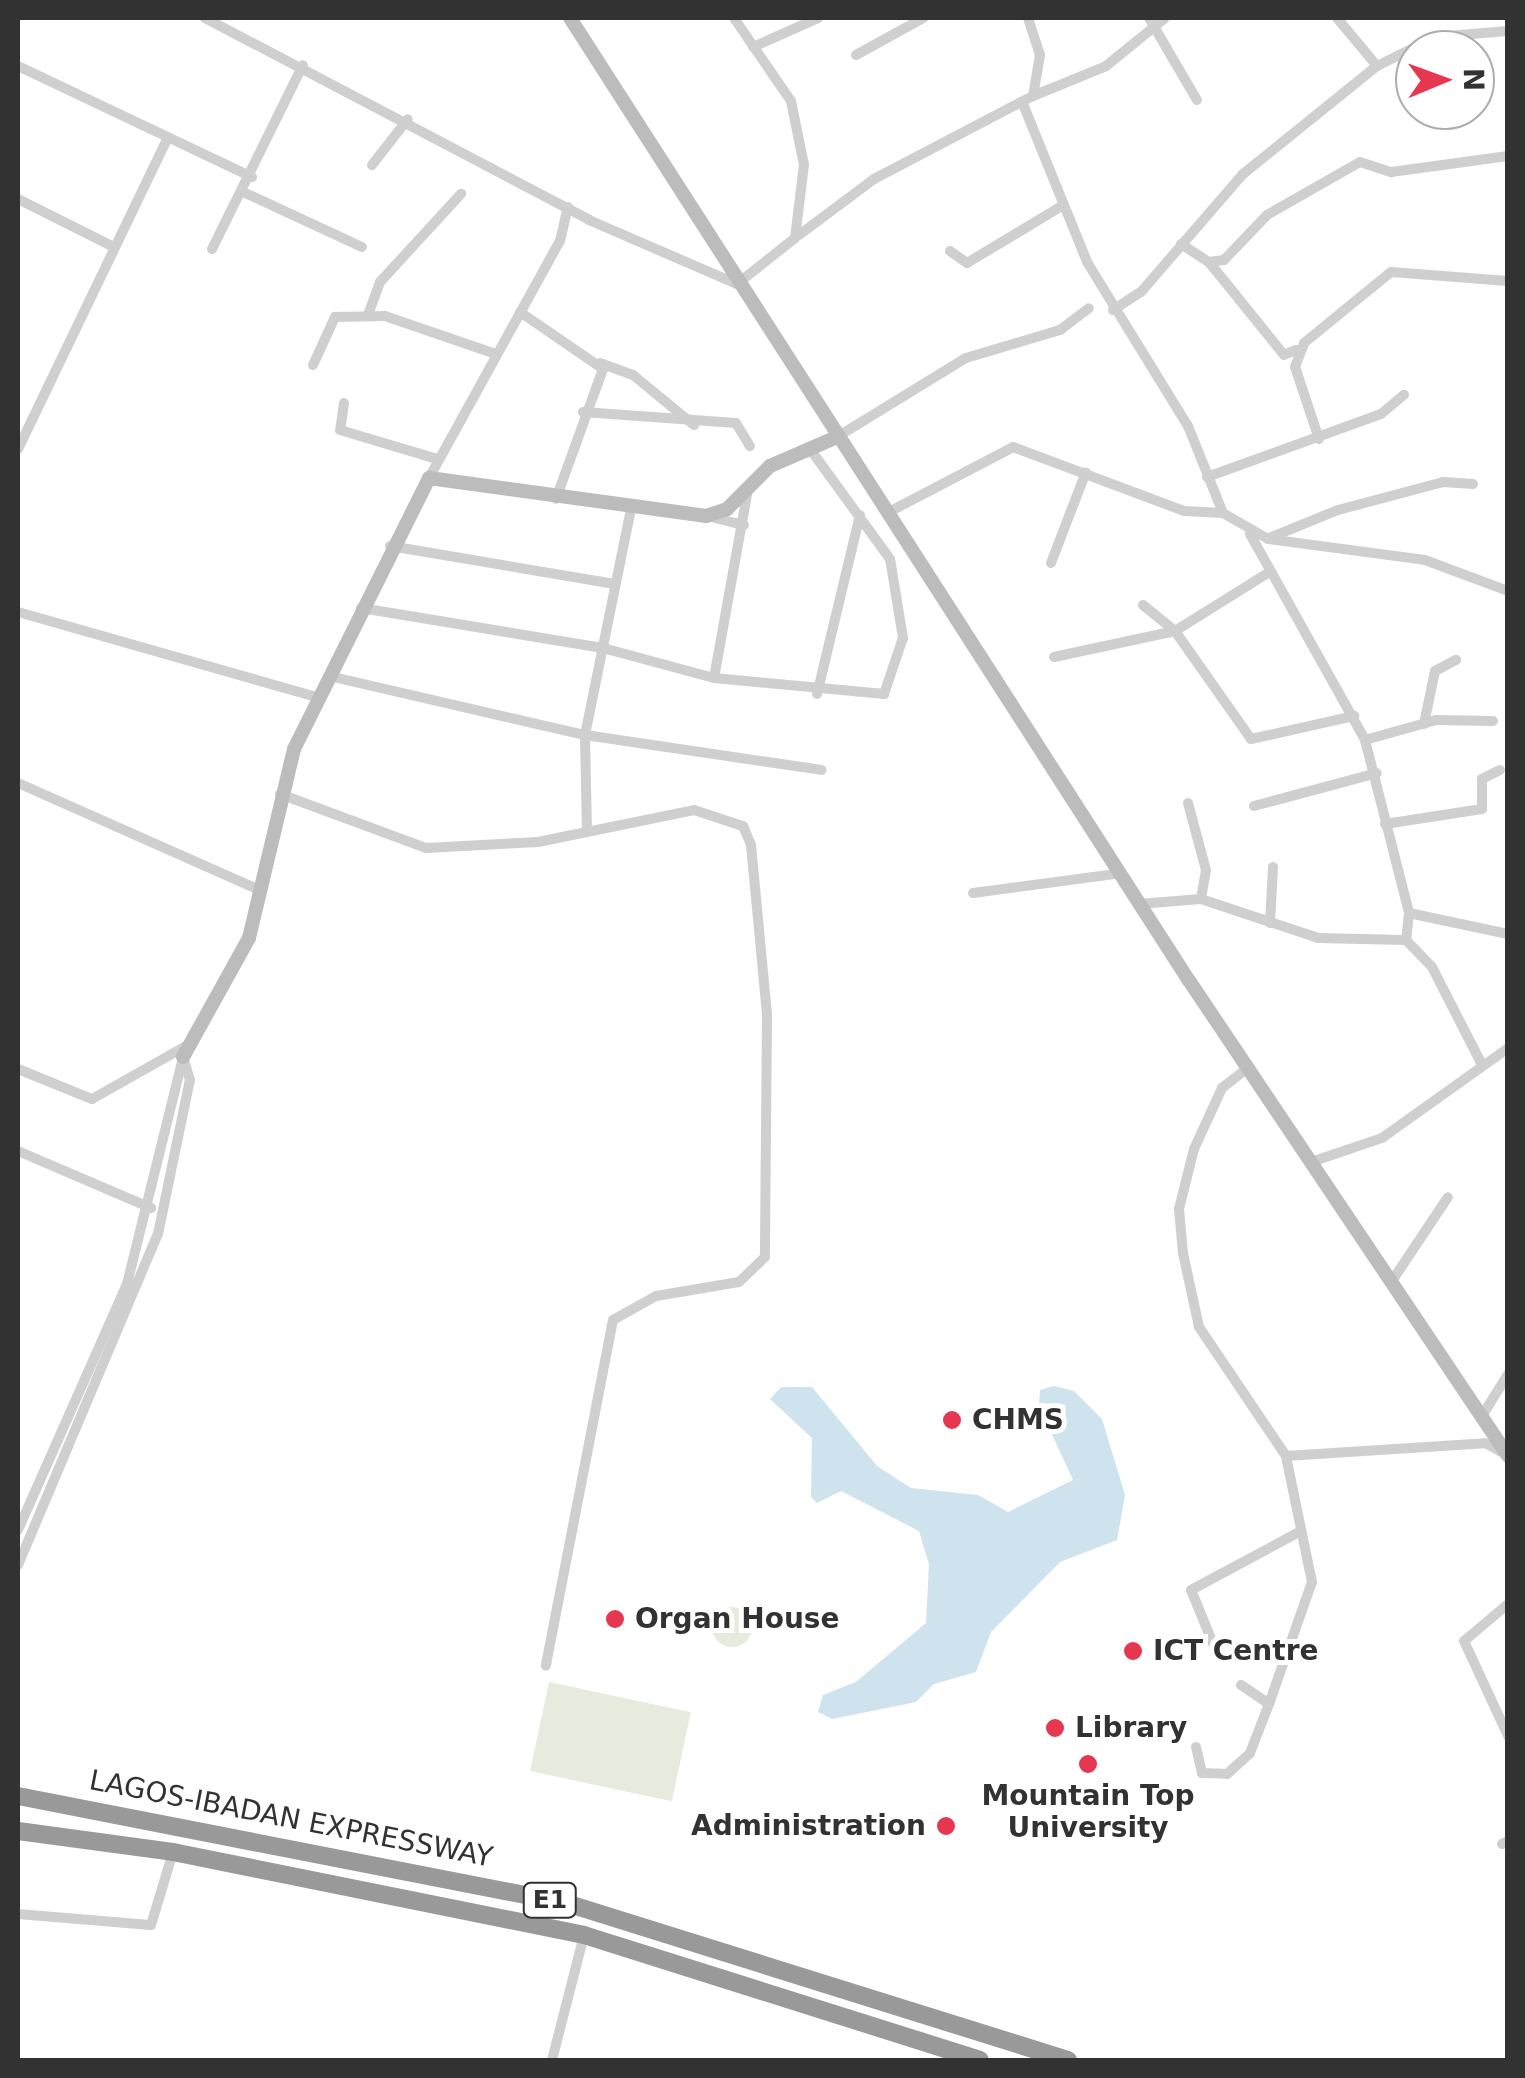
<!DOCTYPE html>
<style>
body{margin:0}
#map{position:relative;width:1525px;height:2078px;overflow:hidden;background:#fff;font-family:"DejaVu Sans",sans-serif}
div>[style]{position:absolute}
.green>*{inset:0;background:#e6ebde;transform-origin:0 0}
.round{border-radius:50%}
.water>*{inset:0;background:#cee3ed}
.street>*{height:10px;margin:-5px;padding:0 5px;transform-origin:5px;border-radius:5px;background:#cfcfcf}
.secondary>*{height:14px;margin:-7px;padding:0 7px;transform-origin:7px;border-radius:7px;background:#bcbcbc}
.highway>*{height:18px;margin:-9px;padding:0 9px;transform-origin:9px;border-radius:9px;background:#999}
.dots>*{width:28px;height:28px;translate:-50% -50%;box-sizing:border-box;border:5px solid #fff;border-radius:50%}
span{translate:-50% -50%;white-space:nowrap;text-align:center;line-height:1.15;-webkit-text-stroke:10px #fff;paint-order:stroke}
.shield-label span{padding:2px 8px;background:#fff;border:2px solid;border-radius:8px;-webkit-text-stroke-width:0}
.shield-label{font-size:25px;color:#323232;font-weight:700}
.poi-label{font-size:28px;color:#323232;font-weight:700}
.left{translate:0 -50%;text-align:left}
.right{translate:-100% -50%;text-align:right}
.street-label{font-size:28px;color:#323232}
.frame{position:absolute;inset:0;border:20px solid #323232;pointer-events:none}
.north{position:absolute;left:1395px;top:30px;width:100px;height:100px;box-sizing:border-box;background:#fff;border:2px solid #adadad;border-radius:50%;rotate:89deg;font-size:28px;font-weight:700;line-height:40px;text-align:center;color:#323232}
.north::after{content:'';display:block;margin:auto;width:35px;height:45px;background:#e53850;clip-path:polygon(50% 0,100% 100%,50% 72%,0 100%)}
</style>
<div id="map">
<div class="green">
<div class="round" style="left:712px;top:1607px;width:40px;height:40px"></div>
<div style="left:549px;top:1682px;width:145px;height:91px;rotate:12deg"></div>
</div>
<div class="water">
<div style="clip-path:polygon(1054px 1386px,1074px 1391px,1102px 1419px,1125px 1495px,1117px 1540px,1060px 1562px,991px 1632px,976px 1672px,934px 1684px,916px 1702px,832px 1719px,818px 1712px,823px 1695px,856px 1682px,926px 1623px,929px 1564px,919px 1531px,841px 1491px,817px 1503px,811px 1497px,812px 1438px,770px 1399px,781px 1387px,812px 1387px,877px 1466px,911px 1488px,978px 1495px,1008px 1512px,1073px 1480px,1039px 1406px,1040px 1390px)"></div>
</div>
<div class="street">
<div style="left:205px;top:18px;width:434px;rotate:27.7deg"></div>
<div style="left:589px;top:220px;width:161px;rotate:23.4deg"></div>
<div style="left:737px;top:284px;width:74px;rotate:-38.4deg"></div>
<div style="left:795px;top:238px;width:74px;rotate:-83deg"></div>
<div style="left:804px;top:165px;width:65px;rotate:-101.5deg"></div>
<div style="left:791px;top:101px;width:101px;rotate:-124.5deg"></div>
<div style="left:1149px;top:18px;width:95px;rotate:59.7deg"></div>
<div style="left:1337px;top:18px;width:62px;rotate:50.2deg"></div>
<div style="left:753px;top:47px;width:71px;rotate:-24deg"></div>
<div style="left:856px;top:55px;width:77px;rotate:-28.9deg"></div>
<div style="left:18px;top:66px;width:259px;rotate:25.4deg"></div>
<div style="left:1033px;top:96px;width:79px;rotate:-22.3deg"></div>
<div style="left:1106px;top:66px;width:76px;rotate:-39.1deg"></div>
<div style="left:1023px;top:104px;width:170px;rotate:67.9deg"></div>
<div style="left:1087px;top:262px;width:193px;rotate:58.4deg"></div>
<div style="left:1188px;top:426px;width:94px;rotate:68.1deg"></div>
<div style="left:1223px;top:513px;width:52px;rotate:30deg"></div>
<div style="left:1268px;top:539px;width:158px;rotate:7.6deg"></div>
<div style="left:1425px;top:560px;width:89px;rotate:20.5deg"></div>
<div style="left:372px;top:165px;width:58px;rotate:-52deg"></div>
<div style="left:243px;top:192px;width:131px;rotate:24.8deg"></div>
<div style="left:18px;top:199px;width:105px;rotate:26.6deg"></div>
<div style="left:799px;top:235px;width:94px;rotate:-36.7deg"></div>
<div style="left:874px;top:179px;width:179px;rotate:-27.6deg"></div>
<div style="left:1033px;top:96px;width:42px;rotate:-80.3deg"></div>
<div style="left:1040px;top:55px;width:39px;rotate:-108deg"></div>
<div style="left:1181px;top:244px;width:33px;rotate:33deg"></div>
<div style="left:1209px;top:262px;width:15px;rotate:-8deg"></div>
<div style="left:1224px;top:260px;width:62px;rotate:-46.3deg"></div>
<div style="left:1267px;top:215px;width:107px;rotate:-29.7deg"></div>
<div style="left:1360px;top:162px;width:33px;rotate:18deg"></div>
<div style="left:1391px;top:172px;width:118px;rotate:-7.8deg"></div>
<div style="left:212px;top:249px;width:205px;rotate:-63.7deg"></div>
<div style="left:950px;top:251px;width:21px;rotate:35deg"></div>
<div style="left:967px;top:263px;width:111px;rotate:-31deg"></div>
<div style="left:1209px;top:262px;width:119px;rotate:51.1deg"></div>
<div style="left:1284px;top:355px;width:13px;rotate:-23deg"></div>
<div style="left:1113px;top:310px;width:33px;rotate:-33deg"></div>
<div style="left:1141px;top:292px;width:156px;rotate:-49.2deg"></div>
<div style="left:1243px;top:174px;width:172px;rotate:-38.9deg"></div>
<div style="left:1377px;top:66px;width:66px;rotate:-26.2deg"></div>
<div style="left:1436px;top:37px;width:72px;rotate:-4.8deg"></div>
<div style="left:520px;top:312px;width:101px;rotate:34.5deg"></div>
<div style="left:603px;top:369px;width:138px;rotate:109.9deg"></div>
<div style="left:368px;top:315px;width:35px;rotate:-70deg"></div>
<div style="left:380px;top:282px;width:120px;rotate:-47.4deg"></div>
<div style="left:600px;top:363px;width:35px;rotate:20deg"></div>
<div style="left:633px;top:375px;width:79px;rotate:39.3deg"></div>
<div style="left:313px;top:365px;width:53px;rotate:-65.4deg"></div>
<div style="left:335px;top:317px;width:50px;rotate:-1.1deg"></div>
<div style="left:385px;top:316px;width:114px;rotate:18.9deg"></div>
<div style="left:344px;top:403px;width:27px;rotate:98deg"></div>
<div style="left:340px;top:430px;width:101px;rotate:16.6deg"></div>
<div style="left:583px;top:412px;width:153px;rotate:4.1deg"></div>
<div style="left:736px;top:423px;width:27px;rotate:59deg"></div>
<div style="left:837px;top:437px;width:151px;rotate:-31.5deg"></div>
<div style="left:966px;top:358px;width:98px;rotate:-16.6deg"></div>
<div style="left:1060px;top:330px;width:36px;rotate:-37deg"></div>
<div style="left:1319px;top:439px;width:76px;rotate:-108.4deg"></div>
<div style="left:1295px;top:367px;width:26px;rotate:-69deg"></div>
<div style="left:1304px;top:343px;width:112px;rotate:-39.2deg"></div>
<div style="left:1391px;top:272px;width:117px;rotate:4.4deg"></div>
<div style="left:18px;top:449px;width:343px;rotate:-64.3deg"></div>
<div style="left:1207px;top:477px;width:185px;rotate:-19.9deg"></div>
<div style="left:1381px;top:414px;width:30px;rotate:-40deg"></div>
<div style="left:429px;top:478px;width:271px;rotate:-61.1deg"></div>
<div style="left:560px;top:241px;width:35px;rotate:-77deg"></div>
<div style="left:887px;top:513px;width:142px;rotate:-27.6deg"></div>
<div style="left:1013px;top:447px;width:183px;rotate:20.5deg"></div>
<div style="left:1184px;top:511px;width:39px;rotate:3deg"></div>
<div style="left:707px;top:516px;width:38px;rotate:14deg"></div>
<div style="left:1250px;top:534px;width:236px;rotate:60.8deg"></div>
<div style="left:1365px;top:740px;width:179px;rotate:75.7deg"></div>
<div style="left:1409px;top:913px;width:27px;rotate:96deg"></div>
<div style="left:1269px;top:538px;width:74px;rotate:-22.1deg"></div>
<div style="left:1338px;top:510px;width:109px;rotate:-14.9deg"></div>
<div style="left:1443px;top:482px;width:30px;rotate:4deg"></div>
<div style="left:390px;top:546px;width:228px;rotate:9.6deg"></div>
<div style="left:1051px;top:563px;width:97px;rotate:-69deg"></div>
<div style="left:1143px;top:605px;width:41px;rotate:39.1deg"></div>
<div style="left:1175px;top:631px;width:132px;rotate:54.9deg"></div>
<div style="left:1251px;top:739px;width:106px;rotate:-12.6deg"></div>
<div style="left:361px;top:608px;width:245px;rotate:9.4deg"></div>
<div style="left:603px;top:648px;width:115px;rotate:15.1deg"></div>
<div style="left:714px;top:678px;width:171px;rotate:5.4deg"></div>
<div style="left:884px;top:694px;width:59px;rotate:-71.3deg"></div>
<div style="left:903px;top:638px;width:80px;rotate:-99.3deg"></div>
<div style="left:890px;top:559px;width:136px;rotate:-126deg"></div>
<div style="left:18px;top:612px;width:313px;rotate:15.9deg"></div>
<div style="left:1054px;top:657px;width:124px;rotate:-12.1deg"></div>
<div style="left:1175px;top:631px;width:113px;rotate:-32deg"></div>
<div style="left:329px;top:676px;width:263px;rotate:13deg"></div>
<div style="left:585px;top:735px;width:239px;rotate:8.4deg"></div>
<div style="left:714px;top:678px;width:192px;rotate:-79.8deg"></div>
<div style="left:817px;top:694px;width:184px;rotate:-76.5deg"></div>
<div style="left:1424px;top:724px;width:54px;rotate:-78.3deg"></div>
<div style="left:1435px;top:671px;width:24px;rotate:-28deg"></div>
<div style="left:1365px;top:740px;width:74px;rotate:-15.7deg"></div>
<div style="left:1436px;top:720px;width:57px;rotate:1deg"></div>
<div style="left:18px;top:783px;width:265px;rotate:23.9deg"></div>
<div style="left:280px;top:794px;width:156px;rotate:20.3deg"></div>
<div style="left:426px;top:848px;width:112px;rotate:-3.1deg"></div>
<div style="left:538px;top:842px;width:159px;rotate:-11.6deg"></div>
<div style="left:694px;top:810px;width:52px;rotate:18.1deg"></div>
<div style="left:743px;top:826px;width:21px;rotate:67deg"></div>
<div style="left:751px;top:845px;width:171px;rotate:84.6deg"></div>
<div style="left:767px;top:1015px;width:242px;rotate:90.5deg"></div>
<div style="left:765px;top:1257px;width:36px;rotate:136deg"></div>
<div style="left:739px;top:1282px;width:84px;rotate:170.4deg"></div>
<div style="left:656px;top:1296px;width:49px;rotate:150.8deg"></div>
<div style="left:613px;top:1320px;width:352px;rotate:101deg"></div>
<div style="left:1188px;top:803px;width:69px;rotate:75deg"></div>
<div style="left:1206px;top:870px;width:29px;rotate:100deg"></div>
<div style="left:1254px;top:806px;width:127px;rotate:-15deg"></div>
<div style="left:1385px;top:824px;width:98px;rotate:-8.8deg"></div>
<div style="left:1482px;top:809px;width:30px;rotate:-90deg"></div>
<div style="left:1482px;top:779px;width:20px;rotate:-27deg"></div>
<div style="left:587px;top:832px;width:97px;rotate:-91.2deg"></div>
<div style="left:585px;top:735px;width:232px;rotate:-78.5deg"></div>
<div style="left:973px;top:893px;width:150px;rotate:-7.6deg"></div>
<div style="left:1139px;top:904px;width:62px;rotate:-4.6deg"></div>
<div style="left:1201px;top:899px;width:123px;rotate:18.4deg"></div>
<div style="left:1318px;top:938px;width:88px;rotate:1.3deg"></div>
<div style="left:1409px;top:913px;width:101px;rotate:12deg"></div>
<div style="left:1270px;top:923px;width:56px;rotate:-86.9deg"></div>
<div style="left:1406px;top:940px;width:37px;rotate:46deg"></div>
<div style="left:1432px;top:967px;width:106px;rotate:62.9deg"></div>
<div style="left:18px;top:1069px;width:80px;rotate:22.1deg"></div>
<div style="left:92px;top:1099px;width:110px;rotate:-29.4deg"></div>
<div style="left:18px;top:1151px;width:145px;rotate:23.2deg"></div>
<div style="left:1317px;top:1160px;width:69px;rotate:-18.7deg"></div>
<div style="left:1382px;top:1138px;width:155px;rotate:-35.5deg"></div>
<div style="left:1394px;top:1278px;width:97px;rotate:-56.3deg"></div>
<div style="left:1482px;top:1416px;width:49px;rotate:-58.2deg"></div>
<div style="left:1286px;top:1456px;width:199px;rotate:-3.7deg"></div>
<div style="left:1485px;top:1443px;width:18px;rotate:29deg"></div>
<div style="left:18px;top:1530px;width:269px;rotate:-66.1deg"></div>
<div style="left:127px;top:1284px;width:234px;rotate:-76.1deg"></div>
<div style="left:18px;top:1565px;width:359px;rotate:-67.1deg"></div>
<div style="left:158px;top:1234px;width:157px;rotate:-78.3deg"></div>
<div style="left:190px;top:1080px;width:24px;rotate:-107deg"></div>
<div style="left:1508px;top:1604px;width:57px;rotate:139.9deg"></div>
<div style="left:1464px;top:1641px;width:105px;rotate:65.1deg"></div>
<div style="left:1218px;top:1656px;width:71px;rotate:-112.2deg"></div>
<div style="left:1191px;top:1590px;width:125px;rotate:-28.2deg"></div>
<div style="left:1241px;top:1685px;width:34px;rotate:34deg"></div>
<div style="left:1269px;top:1704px;width:129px;rotate:-70.6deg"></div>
<div style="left:1312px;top:1582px;width:129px;rotate:-101.7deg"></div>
<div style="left:1286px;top:1456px;width:156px;rotate:-124deg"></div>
<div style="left:1199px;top:1327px;width:76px;rotate:-102.2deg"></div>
<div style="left:1183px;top:1253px;width:44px;rotate:-95.2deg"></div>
<div style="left:1179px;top:1209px;width:62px;rotate:-76deg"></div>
<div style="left:1194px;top:1149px;width:67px;rotate:-65.3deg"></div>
<div style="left:1222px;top:1088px;width:34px;rotate:-38deg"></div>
<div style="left:1196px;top:1747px;width:27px;rotate:77deg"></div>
<div style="left:1202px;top:1773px;width:25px;rotate:2deg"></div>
<div style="left:1227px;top:1774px;width:31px;rotate:-42deg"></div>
<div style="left:1250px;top:1753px;width:53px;rotate:-68.8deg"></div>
<div style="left:1502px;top:1844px;width:7px;rotate:-27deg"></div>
<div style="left:18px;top:1914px;width:133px;rotate:4.7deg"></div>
<div style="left:151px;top:1925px;width:76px;rotate:-73.2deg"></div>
<div style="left:552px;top:2060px;width:129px;rotate:-75.6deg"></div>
</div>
<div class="secondary">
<div style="left:570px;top:18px;width:1143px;rotate:57.26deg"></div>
<div style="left:1188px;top:979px;width:574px;rotate:56.14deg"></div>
<div style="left:183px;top:1057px;width:136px;rotate:-61deg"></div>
<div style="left:249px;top:938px;width:194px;rotate:-76.6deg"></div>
<div style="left:294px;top:749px;width:303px;rotate:-63.5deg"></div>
<div style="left:429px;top:478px;width:280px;rotate:7.8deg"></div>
<div style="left:706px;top:516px;width:22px;rotate:-18deg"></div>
<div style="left:727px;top:509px;width:61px;rotate:-45deg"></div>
<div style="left:770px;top:466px;width:73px;rotate:-23.4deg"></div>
</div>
<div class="highway">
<div style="left:18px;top:1796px;width:558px;rotate:11.05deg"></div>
<div style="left:566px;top:1903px;width:526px;rotate:17.37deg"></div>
<div style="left:18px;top:1831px;width:156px;rotate:7.7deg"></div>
<div style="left:173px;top:1852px;width:419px;rotate:11.4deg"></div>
<div style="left:584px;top:1935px;width:415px;rotate:17.5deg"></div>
</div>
<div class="dots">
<div style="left:952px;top:1420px;background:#e53850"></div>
<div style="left:615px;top:1619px;background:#e53850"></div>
<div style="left:1133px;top:1651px;background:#e53850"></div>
<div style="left:1055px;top:1728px;background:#e53850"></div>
<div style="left:1088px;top:1764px;background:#e53850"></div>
<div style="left:946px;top:1826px;background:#e53850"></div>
</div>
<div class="shield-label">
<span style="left:550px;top:1900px">E1</span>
</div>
<div class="poi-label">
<span class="left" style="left:972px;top:1420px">CHMS</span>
<span class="left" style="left:635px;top:1619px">Organ House</span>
<span class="left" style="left:1153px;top:1651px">ICT Centre</span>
<span class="left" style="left:1075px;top:1728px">Library</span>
<span style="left:1088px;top:1812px">Mountain Top<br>University</span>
<span class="right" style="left:926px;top:1826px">Administration</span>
</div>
<div class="street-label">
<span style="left:291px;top:1819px;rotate:11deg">LAGOS-IBADAN EXPRESSWAY</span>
</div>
<div class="frame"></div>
<div class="north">N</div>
</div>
